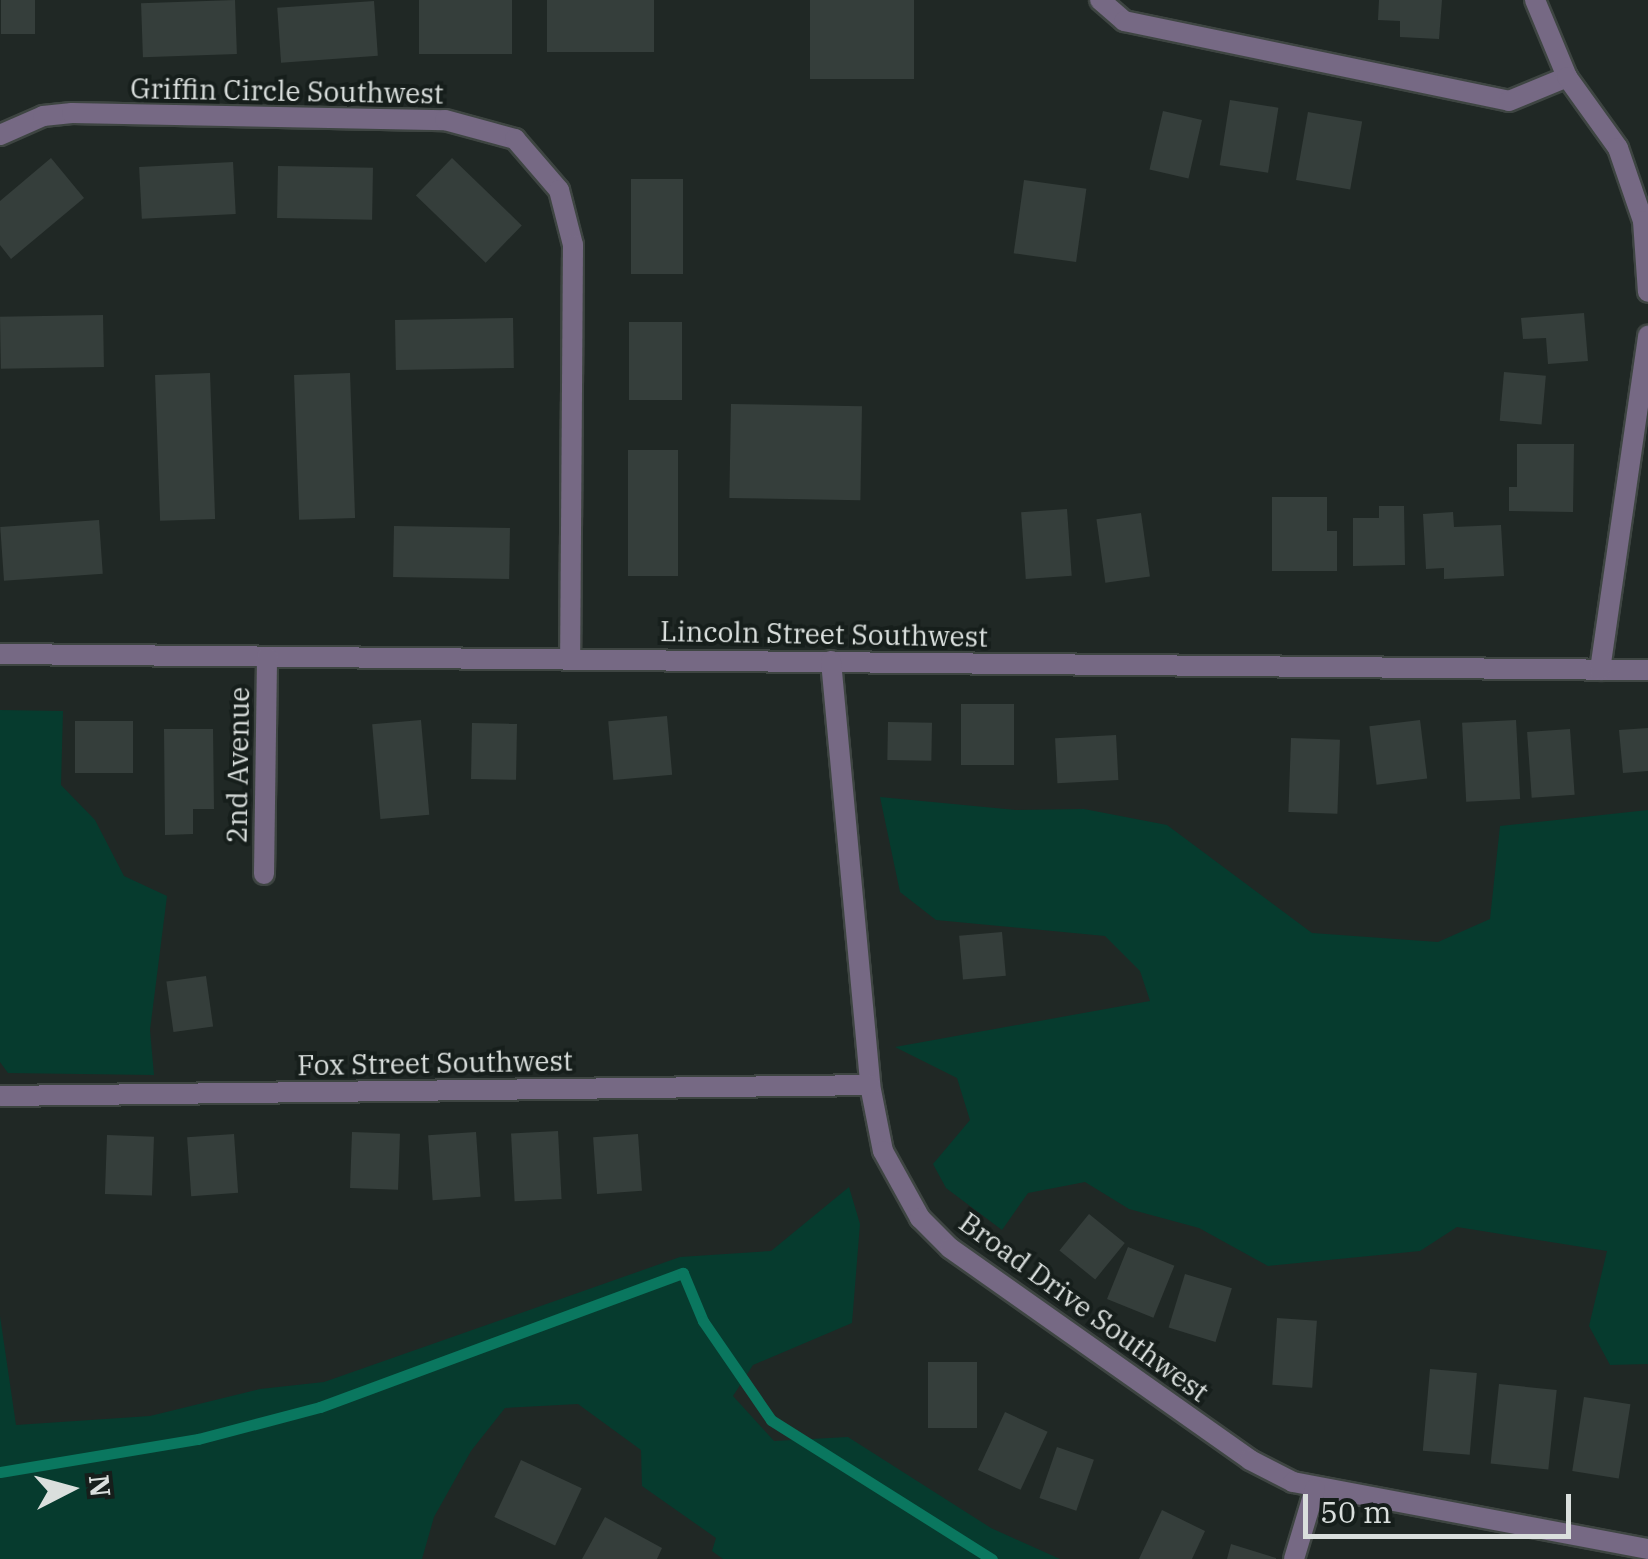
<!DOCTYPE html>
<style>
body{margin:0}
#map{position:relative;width:1648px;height:1559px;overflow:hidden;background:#202825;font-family:"IBM Plex Serif",serif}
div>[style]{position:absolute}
.green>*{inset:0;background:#063b2e}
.stream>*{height:11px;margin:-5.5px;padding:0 5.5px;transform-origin:5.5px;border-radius:5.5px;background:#0a775f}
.building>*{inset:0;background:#353e3b;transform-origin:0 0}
.roads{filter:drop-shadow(2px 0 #3e4542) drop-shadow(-2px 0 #3e4542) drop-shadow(0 2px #3e4542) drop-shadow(0 -2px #3e4542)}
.street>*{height:20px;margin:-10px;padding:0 10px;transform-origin:10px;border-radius:10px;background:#766984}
span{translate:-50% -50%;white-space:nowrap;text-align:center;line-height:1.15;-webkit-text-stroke:8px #161e1b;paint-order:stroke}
.street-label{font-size:28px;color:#dadfdd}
.north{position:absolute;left:20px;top:1439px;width:100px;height:100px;-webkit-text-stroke:8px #161e1b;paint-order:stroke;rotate:84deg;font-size:28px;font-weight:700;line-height:40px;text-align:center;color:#dadfdd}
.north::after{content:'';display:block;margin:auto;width:35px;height:45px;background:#dadfdd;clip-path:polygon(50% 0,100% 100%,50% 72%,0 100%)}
.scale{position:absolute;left:1303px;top:1494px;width:268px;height:45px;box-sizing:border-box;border:5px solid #dadfdd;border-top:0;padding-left:12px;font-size:30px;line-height:35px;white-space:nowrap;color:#dadfdd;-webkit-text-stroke:8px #161e1b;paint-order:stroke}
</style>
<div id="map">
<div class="green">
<div style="clip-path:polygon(0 710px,63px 711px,61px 785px,95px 820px,124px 876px,167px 896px,150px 1030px,154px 1075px,8px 1073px,0 1062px)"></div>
<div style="clip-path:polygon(880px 797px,1016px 810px,1084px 809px,1167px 825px,1312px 933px,1438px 942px,1490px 919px,1500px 826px,1648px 810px,1648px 1364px,1610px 1365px,1589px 1326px,1607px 1251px,1457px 1227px,1420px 1251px,1268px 1266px,1199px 1228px,1129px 1209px,1085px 1182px,1028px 1193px,1002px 1230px,946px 1188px,933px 1164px,970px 1120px,957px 1078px,895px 1047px,1150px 1001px,1140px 971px,1105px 936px,936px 920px,900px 892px)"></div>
<div style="clip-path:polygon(849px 1187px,860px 1224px,852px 1323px,753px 1365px,733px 1396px,774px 1441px,848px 1437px,991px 1528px,1060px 1559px,723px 1559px,712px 1551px,716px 1538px,642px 1486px,641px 1450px,578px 1404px,505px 1408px,471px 1451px,434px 1517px,422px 1559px,0 1559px,0 1316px,16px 1425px,150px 1416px,260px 1389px,324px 1382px,680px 1257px,771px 1251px)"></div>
</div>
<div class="stream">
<div style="left:0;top:1472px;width:201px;rotate:-9.5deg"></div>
<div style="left:198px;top:1439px;width:126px;rotate:-14.7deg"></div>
<div style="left:320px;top:1407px;width:387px;rotate:-20.3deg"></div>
<div style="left:683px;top:1273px;width:52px;rotate:67.4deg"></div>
<div style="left:703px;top:1321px;width:120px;rotate:55.5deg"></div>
<div style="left:771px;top:1420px;width:261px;rotate:32.2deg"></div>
</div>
<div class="building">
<div style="left:1px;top:0;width:34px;height:34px"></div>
<div style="left:235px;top:0;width:54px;height:94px;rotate:88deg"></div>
<div style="left:419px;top:0;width:93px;height:54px"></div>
<div style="left:547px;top:0;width:107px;height:52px"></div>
<div style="left:810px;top:0;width:104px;height:79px"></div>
<div style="clip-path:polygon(1379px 0,1442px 0,1439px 39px,1400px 37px,1400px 21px,1378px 20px)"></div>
<div style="left:374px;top:1px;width:55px;height:97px;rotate:86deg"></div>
<div style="left:1230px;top:100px;width:49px;height:66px;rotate:9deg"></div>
<div style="left:1163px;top:111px;width:40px;height:60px;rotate:13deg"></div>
<div style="left:1308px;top:112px;width:55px;height:69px;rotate:10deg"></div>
<div style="clip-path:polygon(51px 158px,84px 198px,11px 259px,0 245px,0 201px)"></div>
<div style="left:452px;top:158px;width:97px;height:52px;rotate:44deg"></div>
<div style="left:233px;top:162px;width:52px;height:94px;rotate:87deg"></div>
<div style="left:278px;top:166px;width:95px;height:52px;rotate:1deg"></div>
<div style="left:631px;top:179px;width:52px;height:95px"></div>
<div style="left:1024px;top:180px;width:63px;height:74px;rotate:8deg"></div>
<div style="clip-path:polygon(1584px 313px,1588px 361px,1548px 364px,1546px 338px,1523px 339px,1521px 318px)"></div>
<div style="left:103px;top:315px;width:52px;height:103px;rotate:89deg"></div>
<div style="left:513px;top:318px;width:50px;height:118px;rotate:89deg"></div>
<div style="left:629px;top:322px;width:53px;height:78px"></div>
<div style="left:1504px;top:372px;width:42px;height:49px;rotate:5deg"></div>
<div style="left:210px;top:373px;width:146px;height:55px;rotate:88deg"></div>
<div style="left:350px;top:373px;width:145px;height:56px;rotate:88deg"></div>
<div style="left:731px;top:404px;width:131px;height:94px;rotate:1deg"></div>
<div style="clip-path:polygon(1517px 444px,1574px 444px,1573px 512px,1509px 511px,1509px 487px,1517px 487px)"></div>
<div style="left:628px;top:450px;width:50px;height:126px"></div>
<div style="clip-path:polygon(1272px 497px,1327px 497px,1327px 531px,1337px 531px,1337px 571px,1272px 571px)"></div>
<div style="clip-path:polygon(1379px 506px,1404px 506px,1405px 565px,1353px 566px,1353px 518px,1379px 518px)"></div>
<div style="left:1067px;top:509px;width:67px;height:46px;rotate:86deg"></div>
<div style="clip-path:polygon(1453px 512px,1454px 527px,1501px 525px,1504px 576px,1444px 579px,1444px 568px,1426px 569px,1423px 514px)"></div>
<div style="left:1141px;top:513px;width:64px;height:45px;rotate:82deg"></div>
<div style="left:99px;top:520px;width:54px;height:99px;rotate:86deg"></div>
<div style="left:394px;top:526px;width:116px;height:51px;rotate:1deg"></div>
<div style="left:961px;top:704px;width:53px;height:61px"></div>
<div style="left:667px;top:716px;width:59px;height:59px;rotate:85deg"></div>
<div style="left:421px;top:720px;width:95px;height:49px;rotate:85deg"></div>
<div style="left:1420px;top:720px;width:59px;height:51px;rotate:83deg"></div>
<div style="left:1516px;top:720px;width:79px;height:54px;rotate:87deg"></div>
<div style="left:75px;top:721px;width:58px;height:52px"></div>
<div style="left:888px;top:722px;width:44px;height:38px;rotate:1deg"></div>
<div style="left:472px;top:723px;width:45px;height:56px;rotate:1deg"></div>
<div style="clip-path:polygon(1648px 728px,1648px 771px,1623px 773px,1619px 730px)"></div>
<div style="clip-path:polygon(164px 729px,213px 729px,214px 809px,193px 809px,193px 834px,165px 835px)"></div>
<div style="left:1570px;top:729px;width:66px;height:43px;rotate:86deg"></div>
<div style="left:1116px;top:735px;width:45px;height:61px;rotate:87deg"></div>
<div style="left:1291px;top:738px;width:49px;height:74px;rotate:2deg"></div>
<div style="left:1002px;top:932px;width:44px;height:43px;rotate:85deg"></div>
<div style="left:206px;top:976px;width:51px;height:40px;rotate:82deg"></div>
<div style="left:558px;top:1131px;width:68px;height:47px;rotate:87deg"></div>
<div style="left:352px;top:1132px;width:48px;height:56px;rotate:2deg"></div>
<div style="left:476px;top:1132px;width:65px;height:48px;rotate:86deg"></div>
<div style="left:234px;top:1134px;width:59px;height:47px;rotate:86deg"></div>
<div style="left:638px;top:1134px;width:57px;height:45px;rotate:86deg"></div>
<div style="left:107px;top:1135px;width:47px;height:59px;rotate:2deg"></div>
<div style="left:1089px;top:1214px;width:46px;height:47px;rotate:39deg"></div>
<div style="left:1128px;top:1247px;width:50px;height:56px;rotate:22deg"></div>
<div style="left:1185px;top:1274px;width:49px;height:56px;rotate:17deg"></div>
<div style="left:1277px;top:1318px;width:40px;height:67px;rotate:4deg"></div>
<div style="left:928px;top:1362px;width:49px;height:66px"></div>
<div style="left:1430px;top:1369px;width:47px;height:82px;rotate:5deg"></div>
<div style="left:1499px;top:1384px;width:58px;height:80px;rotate:6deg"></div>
<div style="left:1584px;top:1397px;width:47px;height:75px;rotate:9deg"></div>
<div style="left:1005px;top:1412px;width:47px;height:64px;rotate:25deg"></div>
<div style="left:1057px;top:1447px;width:39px;height:54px;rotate:19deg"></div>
<div style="left:521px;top:1460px;width:67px;height:63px;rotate:25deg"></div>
<div style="clip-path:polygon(1162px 1510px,1205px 1531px,1192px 1559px,1139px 1559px)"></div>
<div style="clip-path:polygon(605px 1517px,662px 1548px,657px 1559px,582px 1559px)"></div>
<div style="clip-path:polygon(1231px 1544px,1276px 1558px,1276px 1559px,1227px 1559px)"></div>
</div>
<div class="roads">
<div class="street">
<div style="left:1100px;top:0;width:32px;rotate:41deg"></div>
<div style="left:1124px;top:21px;width:393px;rotate:11.7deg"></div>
<div style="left:1509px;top:101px;width:63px;rotate:-22.5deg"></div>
<div style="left:1535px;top:0;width:83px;rotate:67.4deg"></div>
<div style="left:1567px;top:77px;width:87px;rotate:54.3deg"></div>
<div style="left:1618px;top:148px;width:77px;rotate:71.1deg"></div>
<div style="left:1643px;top:221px;width:71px;rotate:86deg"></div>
<div style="left:0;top:135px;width:47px;rotate:-23.8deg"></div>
<div style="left:43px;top:116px;width:29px;rotate:-6deg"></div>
<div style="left:72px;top:113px;width:373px;rotate:1.1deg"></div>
<div style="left:445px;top:120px;width:73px;rotate:15.2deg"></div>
<div style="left:515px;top:139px;width:67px;rotate:49.2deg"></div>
<div style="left:559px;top:190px;width:57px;rotate:75.7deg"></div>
<div style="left:573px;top:245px;width:414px;rotate:90.4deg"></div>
<div style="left:0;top:654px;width:1648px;rotate:0.56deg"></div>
<div style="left:831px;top:661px;width:426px;rotate:84.7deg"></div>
<div style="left:870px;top:1085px;width:67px;rotate:78.9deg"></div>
<div style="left:883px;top:1151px;width:77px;rotate:61.1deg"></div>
<div style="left:920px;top:1218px;width:42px;rotate:45deg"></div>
<div style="left:950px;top:1248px;width:367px;rotate:35.2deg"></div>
<div style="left:1250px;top:1460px;width:48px;rotate:27.1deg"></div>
<div style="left:1293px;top:1482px;width:361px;rotate:10.7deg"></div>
<div style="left:1600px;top:670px;width:338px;rotate:-81.8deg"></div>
<div style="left:264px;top:874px;width:217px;rotate:-89.2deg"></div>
<div style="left:0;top:1096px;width:870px;rotate:-0.72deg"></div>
<div style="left:1294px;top:1559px;width:73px;rotate:-73.3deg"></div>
</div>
</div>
<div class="street-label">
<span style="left:287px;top:91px;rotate:1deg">Griffin Circle Southwest</span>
<span style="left:824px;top:634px;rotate:1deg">Lincoln Street Southwest</span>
<span style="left:238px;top:765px;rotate:-89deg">2nd Avenue</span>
<span style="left:435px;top:1063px;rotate:-1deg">Fox Street Southwest</span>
<span style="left:1084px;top:1307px;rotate:36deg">Broad Drive Southwest</span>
</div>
<div class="north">N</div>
<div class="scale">50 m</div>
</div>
